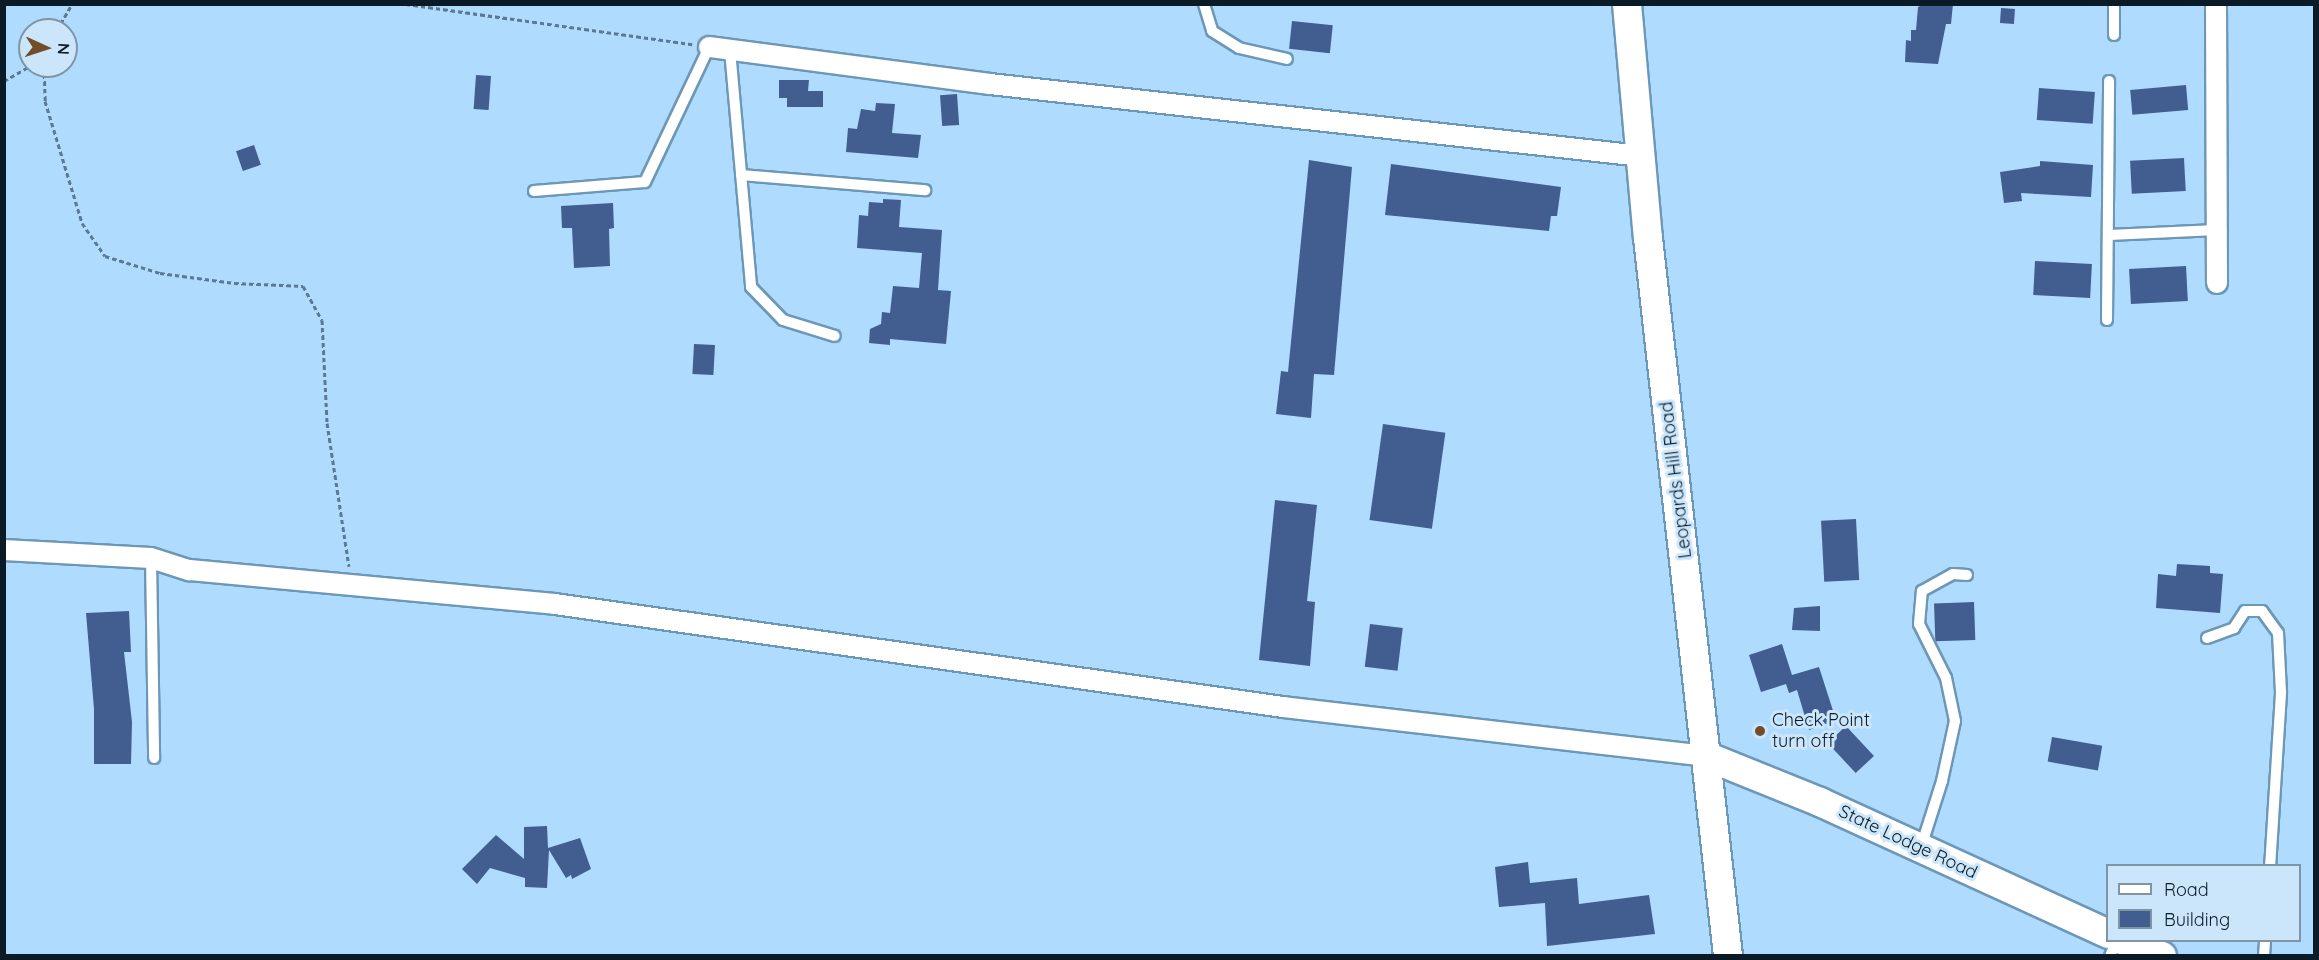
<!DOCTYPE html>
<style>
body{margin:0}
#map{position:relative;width:2319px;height:960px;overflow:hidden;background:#afdbfe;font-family:Quicksand,sans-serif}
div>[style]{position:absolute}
.building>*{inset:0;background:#425d8f;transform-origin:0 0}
.path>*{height:3px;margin-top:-1.5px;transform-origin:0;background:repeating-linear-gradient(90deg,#5b7990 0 4.5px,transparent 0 7.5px)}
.roads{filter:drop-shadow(2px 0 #6d97b7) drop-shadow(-2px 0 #6d97b7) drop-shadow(0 2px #6d97b7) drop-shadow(0 -2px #6d97b7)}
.lane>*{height:10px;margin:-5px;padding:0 5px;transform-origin:5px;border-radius:5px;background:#fff}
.street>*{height:20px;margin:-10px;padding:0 10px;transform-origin:10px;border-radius:10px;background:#fff}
.secondary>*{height:28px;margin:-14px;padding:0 14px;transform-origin:14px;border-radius:14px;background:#fff}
.dots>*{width:16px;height:16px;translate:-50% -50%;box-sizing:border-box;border:3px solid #cbe6fb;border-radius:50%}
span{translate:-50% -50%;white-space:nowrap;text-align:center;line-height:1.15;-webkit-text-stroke:6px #cbe6fb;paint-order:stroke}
.street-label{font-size:18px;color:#0a1b27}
.poi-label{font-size:18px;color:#0a1b27}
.left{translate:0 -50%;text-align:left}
.frame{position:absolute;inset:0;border:6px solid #0a1b27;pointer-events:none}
.legend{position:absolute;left:2106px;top:864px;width:195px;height:78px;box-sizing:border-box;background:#cbe6fb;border:2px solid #7e95a6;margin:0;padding:8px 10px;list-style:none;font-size:18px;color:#0a1b27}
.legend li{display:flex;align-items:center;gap:12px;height:30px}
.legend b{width:30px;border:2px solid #7e95a6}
.north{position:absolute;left:18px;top:18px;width:60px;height:60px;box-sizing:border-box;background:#cbe6fb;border:2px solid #7e95a6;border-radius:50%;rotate:93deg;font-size:16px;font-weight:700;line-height:24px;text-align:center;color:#0a1b27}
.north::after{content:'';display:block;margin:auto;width:21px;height:27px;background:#734d2a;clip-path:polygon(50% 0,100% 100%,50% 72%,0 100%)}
</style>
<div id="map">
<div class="building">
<div style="clip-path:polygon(1924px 4px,1953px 4px,1951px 24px,1946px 24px,1938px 64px,1905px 62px,1906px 40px,1911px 41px,1911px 30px,1916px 30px,1918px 7px)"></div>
<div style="left:2001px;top:8px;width:14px;height:15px;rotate:4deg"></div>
<div style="left:1292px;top:21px;width:41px;height:28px;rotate:6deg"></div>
<div style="left:476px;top:75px;width:15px;height:34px;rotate:4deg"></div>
<div style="clip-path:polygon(779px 80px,809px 80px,808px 91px,823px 91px,823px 107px,787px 107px,787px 98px,779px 98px)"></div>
<div style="left:2186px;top:85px;width:25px;height:56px;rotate:85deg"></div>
<div style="left:2039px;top:88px;width:56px;height:32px;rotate:4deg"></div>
<div style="left:957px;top:94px;width:31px;height:17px;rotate:86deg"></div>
<div style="clip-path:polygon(876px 103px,895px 104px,892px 133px,921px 135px,918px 158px,846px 152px,848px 128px,857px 129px,861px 109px,875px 111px)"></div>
<div style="left:254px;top:145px;width:21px;height:19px;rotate:71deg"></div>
<div style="left:2184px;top:158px;width:33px;height:54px;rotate:87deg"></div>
<div style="clip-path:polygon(1309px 160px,1352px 167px,1334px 375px,1314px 374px,1311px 418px,1276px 414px,1281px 371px,1288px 372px)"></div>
<div style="clip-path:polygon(2040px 161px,2093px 165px,2091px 197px,2021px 193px,2022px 201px,2004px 203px,2000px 172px,2040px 166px)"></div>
<div style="clip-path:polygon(1391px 164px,1561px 187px,1557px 216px,1551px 216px,1549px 231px,1385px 215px)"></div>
<div style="clip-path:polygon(883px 199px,901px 200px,899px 227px,942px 230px,938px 290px,951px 291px,946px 344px,890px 339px,890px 345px,869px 343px,870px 329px,881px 324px,882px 312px,890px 313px,893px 286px,919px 288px,922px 253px,857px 248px,859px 215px,868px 216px,869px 202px,883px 203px)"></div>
<div style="clip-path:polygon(613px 203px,614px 228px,609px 229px,610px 266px,574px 268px,572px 228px,562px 228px,561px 206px)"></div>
<div style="left:2035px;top:261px;width:57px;height:34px;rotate:3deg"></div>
<div style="left:2186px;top:266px;width:35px;height:57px;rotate:87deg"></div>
<div style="left:694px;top:344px;width:21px;height:30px;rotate:3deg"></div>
<div style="left:1383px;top:424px;width:63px;height:97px;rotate:8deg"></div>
<div style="clip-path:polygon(1275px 500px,1317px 505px,1307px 601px,1315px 602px,1310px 666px,1259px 660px)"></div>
<div style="left:1856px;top:519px;width:61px;height:35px;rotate:87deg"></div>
<div style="clip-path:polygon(2177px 564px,2210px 566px,2210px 573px,2223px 574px,2220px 613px,2156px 608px,2158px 574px,2176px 576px)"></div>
<div style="left:1974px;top:602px;width:38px;height:40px;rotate:88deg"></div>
<div style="clip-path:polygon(1820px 606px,1820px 631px,1792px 630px,1794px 608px)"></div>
<div style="clip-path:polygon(129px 611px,131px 652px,124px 652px,132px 722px,131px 764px,94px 764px,94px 709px,86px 613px)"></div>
<div style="left:1370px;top:624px;width:33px;height:43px;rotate:7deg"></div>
<div style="clip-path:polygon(1782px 644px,1792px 675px,1819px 667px,1836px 720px,1809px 730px,1797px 690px,1789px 693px,1786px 684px,1761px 692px,1749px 655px)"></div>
<div style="left:1846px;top:726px;width:41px;height:25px;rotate:47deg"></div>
<div style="left:2052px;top:737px;width:51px;height:25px;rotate:10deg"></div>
<div style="clip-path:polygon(547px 826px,548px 848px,580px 838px,591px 869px,572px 879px,571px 875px,566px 878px,549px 850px,547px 888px,525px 887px,525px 878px,490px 868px,477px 884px,462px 869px,496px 835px,524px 859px,524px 827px)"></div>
<div style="clip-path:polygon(1528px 862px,1530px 883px,1577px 878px,1579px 904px,1649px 895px,1655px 934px,1547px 946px,1545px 903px,1499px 907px,1495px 867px)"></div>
</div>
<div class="path">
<div style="left:406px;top:4px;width:289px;rotate:8deg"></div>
<div style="left:57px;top:30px;width:30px;rotate:-60deg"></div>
<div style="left:44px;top:66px;width:35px;rotate:88deg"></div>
<div style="left:45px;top:101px;width:127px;rotate:73.1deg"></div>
<div style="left:82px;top:223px;width:40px;rotate:55.1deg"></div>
<div style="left:105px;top:256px;width:58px;rotate:17.2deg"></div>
<div style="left:160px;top:273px;width:75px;rotate:7.7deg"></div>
<div style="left:234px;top:283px;width:69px;rotate:2.5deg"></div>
<div style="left:303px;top:286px;width:39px;rotate:61deg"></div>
<div style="left:322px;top:320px;width:103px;rotate:87.2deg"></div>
<div style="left:327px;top:423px;width:145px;rotate:81.3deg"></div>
<div style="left:4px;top:81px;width:30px;rotate:-30deg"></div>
</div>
<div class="roads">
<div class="lane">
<div style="left:1204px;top:4px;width:28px;rotate:73deg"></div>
<div style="left:1212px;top:31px;width:32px;rotate:32deg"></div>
<div style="left:1239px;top:48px;width:49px;rotate:12.9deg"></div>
<div style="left:2114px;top:4px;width:31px;rotate:90deg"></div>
<div style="left:730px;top:50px;width:238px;rotate:84.9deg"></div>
<div style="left:751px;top:287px;width:46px;rotate:45.9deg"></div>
<div style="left:783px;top:320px;width:54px;rotate:17.1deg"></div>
<div style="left:741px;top:175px;width:185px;rotate:4.7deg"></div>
<div style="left:534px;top:191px;width:111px;rotate:-4.6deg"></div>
<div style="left:645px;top:182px;width:149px;rotate:-64.6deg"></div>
<div style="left:2109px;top:235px;width:108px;rotate:-2.7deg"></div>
<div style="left:2107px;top:320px;width:239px;rotate:-89.5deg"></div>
<div style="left:151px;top:558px;width:200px;rotate:89.1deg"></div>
<div style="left:2207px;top:638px;width:29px;rotate:-20deg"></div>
<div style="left:2234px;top:628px;width:20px;rotate:-57deg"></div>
<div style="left:2245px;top:611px;width:17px"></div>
<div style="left:2262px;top:611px;width:27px;rotate:54deg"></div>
<div style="left:2278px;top:633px;width:60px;rotate:87.1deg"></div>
<div style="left:2281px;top:693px;width:173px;rotate:93.6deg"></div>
<div style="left:1921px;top:847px;width:69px;rotate:-72.3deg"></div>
<div style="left:1942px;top:781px;width:61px;rotate:-77.8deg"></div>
<div style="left:1955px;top:721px;width:44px;rotate:-101.8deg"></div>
<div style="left:1946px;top:678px;width:60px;rotate:-116.6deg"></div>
<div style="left:1919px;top:624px;width:33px;rotate:-85deg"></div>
<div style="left:1922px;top:591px;width:35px;rotate:-29deg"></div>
<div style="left:1953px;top:574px;width:14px;rotate:4deg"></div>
<div style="left:2110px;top:956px;width:17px;rotate:-66deg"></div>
<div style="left:2264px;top:956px;width:16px;rotate:-86deg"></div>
</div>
<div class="street">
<div style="left:2216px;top:4px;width:279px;rotate:89.8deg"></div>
<div style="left:709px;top:47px;width:283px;rotate:7.5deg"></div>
<div style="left:990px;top:84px;width:655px;rotate:6.31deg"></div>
<div style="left:4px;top:550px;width:147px;rotate:3.1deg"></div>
<div style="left:151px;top:558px;width:40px;rotate:18deg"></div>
<div style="left:189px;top:570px;width:368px;rotate:5.3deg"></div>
<div style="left:555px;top:604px;width:735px;rotate:8.05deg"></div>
<div style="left:1283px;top:707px;width:426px;rotate:6.6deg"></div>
</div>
<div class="secondary">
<div style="left:1627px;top:4px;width:235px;rotate:84.9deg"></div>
<div style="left:1648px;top:238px;width:722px;rotate:83.64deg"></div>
<div style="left:1706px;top:756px;width:123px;rotate:22deg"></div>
<div style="left:1820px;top:802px;width:317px;rotate:24.6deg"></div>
<div style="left:2122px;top:940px;width:43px;rotate:21.8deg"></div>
</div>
</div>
<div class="dots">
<div style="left:1760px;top:731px;background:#734d2a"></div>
</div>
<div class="street-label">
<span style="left:1676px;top:480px;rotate:-97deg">Leopards Hill Road</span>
<span style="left:1908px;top:842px;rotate:25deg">State Lodge Road</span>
</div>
<div class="poi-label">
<span class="left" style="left:1772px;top:731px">Check Point<br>turn off</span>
</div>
<div class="frame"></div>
<ul class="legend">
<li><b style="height:8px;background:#fff"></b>Road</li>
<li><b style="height:16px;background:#425d8f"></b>Building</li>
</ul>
<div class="north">N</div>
</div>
